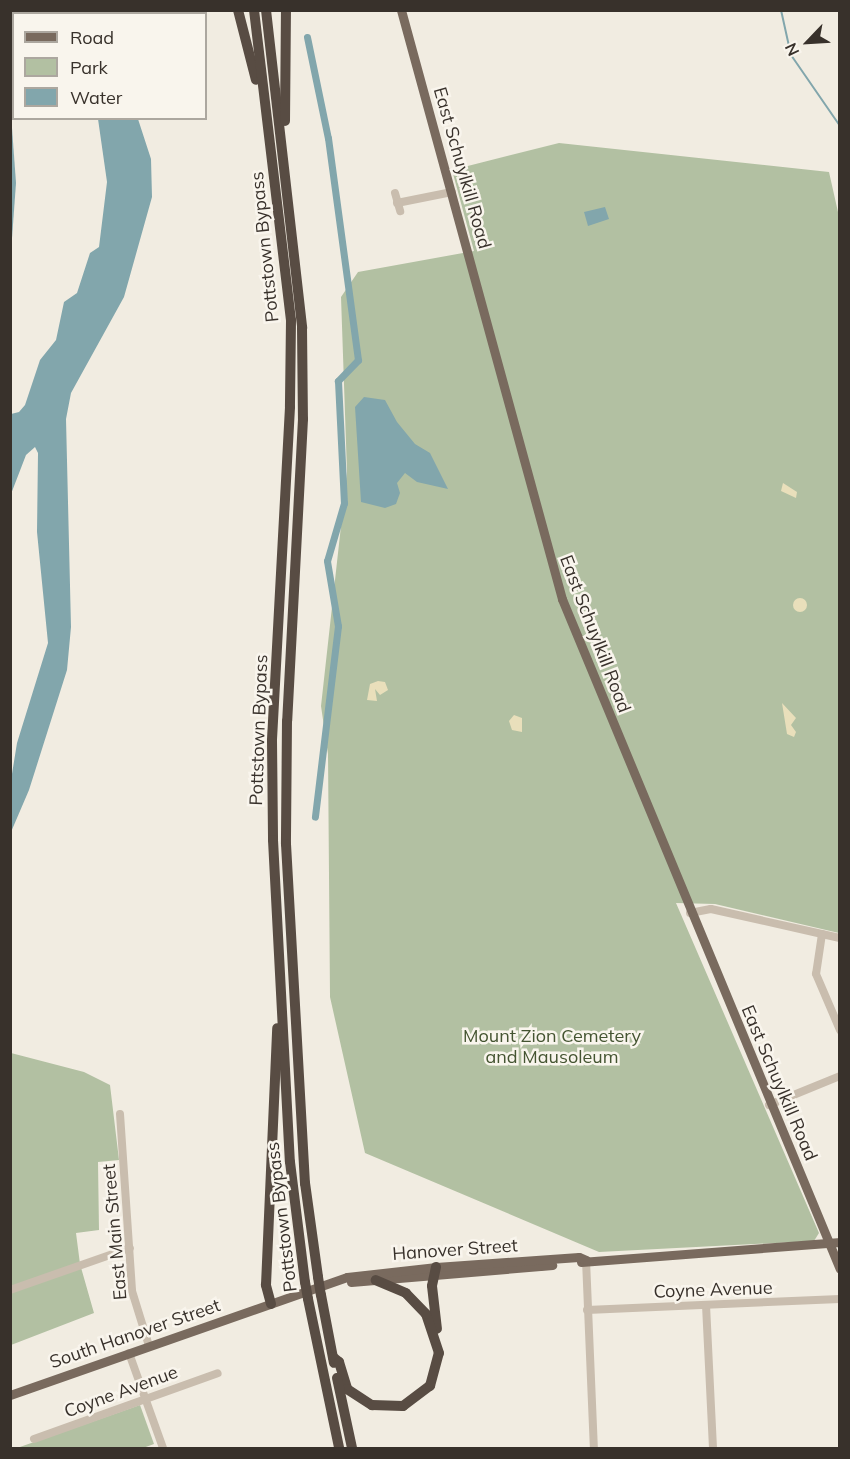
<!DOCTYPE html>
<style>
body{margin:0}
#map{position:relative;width:850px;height:1459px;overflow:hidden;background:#f1ece1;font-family:Mulish,sans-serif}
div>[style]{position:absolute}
.green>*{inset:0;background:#b2c0a2}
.sand>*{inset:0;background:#e9dfbb}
.round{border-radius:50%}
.water>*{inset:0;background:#82a6ac;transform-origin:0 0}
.stream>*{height:2px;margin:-1px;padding:0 1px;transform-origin:1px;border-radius:1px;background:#82a6ac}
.canal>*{height:7px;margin:-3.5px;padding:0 3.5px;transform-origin:3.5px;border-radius:3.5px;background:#82a6ac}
.minor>*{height:8px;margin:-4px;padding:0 4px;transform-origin:4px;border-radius:4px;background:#c9bdae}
.major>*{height:9px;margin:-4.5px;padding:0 4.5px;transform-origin:4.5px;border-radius:4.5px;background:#796a5e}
.highway>*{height:10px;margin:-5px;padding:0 5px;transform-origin:5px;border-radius:5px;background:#584c43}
.highway-bridge>*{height:10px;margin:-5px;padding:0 5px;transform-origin:5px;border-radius:5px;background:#584c43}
span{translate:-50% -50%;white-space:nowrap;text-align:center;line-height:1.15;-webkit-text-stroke:5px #f9f5ed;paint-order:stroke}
.street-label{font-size:18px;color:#38312b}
.park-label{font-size:18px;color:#445431}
.frame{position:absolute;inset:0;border:12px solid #38312b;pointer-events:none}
.legend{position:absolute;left:12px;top:12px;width:195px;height:108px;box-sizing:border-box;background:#f9f5ed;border:2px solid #aca79f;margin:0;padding:8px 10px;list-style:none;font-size:18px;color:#38312b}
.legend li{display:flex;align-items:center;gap:12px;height:30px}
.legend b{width:30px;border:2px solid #aca79f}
.north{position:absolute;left:778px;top:12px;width:60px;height:60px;-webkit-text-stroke:4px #f9f5ed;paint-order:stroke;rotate:245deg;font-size:16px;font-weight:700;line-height:24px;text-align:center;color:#38312b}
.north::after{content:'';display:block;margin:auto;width:21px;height:27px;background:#38312b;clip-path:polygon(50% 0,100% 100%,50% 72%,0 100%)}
</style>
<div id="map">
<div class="green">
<div style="clip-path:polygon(559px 143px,829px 172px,840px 221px,839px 933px,715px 904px,676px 903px,819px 1233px,814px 1241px,599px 1252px,365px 1153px,330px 997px,328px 754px,321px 706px,347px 472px,341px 297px,358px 272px,474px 251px,452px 170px)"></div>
<div style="clip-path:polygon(11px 1053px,84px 1072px,110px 1085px,119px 1160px,98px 1162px,99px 1230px,76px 1233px,80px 1264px,94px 1313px,11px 1345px)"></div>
<div style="clip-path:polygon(140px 1405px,154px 1444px,143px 1448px,17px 1448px)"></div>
</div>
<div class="sand">
<div style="clip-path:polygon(783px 483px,797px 492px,796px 498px,781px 491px)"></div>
<div class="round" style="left:793px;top:598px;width:14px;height:14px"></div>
<div style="clip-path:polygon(378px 681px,385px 682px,388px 690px,380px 695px,375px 689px,377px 701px,367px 700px,370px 684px)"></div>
<div style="clip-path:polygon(782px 703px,796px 718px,791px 725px,796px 732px,794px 737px,787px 734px)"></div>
<div style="clip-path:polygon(514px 715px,522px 718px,522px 732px,512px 730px,509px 721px)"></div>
</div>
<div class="water">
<div style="left:28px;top:11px;width:57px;height:3px"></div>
<div style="clip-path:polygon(11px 114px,16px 183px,11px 252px)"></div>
<div style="clip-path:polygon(98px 119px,138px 119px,151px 159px,152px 197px,124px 297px,71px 393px,66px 419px,71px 627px,67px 670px,29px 790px,11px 832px,11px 780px,17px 743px,48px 643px,37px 532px,38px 453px,35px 447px,26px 455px,11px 494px,11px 414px,19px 412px,25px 405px,40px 360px,56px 340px,64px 302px,77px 293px,90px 253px,99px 247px,107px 182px)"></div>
<div style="clip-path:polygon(605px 207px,609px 219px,588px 226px,584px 212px)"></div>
<div style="clip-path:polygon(364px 397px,385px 400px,397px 422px,415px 444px,430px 453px,448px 489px,417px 482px,405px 473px,397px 483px,400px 493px,396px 504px,385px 508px,361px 502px,355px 407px)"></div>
</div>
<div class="stream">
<div style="left:781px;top:10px;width:46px;rotate:77.5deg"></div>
<div style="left:791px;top:55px;width:86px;rotate:55.4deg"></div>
</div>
<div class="canal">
<div style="left:307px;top:37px;width:103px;rotate:78.3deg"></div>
<div style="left:328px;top:138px;width:224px;rotate:82.3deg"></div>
<div style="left:358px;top:360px;width:29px;rotate:134deg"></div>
<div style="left:338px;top:381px;width:122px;rotate:87.2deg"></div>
<div style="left:344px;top:503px;width:60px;rotate:106.3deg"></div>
<div style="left:327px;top:561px;width:66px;rotate:80.4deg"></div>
<div style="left:338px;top:626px;width:192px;rotate:96.9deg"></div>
</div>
<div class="minor">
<div style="left:395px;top:193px;width:19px;rotate:74deg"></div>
<div style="left:397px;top:203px;width:56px;rotate:-11.3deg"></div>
<div style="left:690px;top:913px;width:21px;rotate:-11deg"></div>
<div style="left:711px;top:909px;width:132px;rotate:12.7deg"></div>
<div style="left:822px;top:934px;width:40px;rotate:98.5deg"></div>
<div style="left:816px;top:974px;width:61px;rotate:66.8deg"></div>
<div style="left:769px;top:1105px;width:77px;rotate:-22.2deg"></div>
<div style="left:120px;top:1114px;width:177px;rotate:86.1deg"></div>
<div style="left:132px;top:1291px;width:58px;rotate:72.8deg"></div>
<div style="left:586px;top:1260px;width:188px;rotate:87.6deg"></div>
<div style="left:10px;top:1290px;width:127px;rotate:-19.3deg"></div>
<div style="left:706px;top:1305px;width:143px;rotate:87.2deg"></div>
<div style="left:587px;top:1310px;width:253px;rotate:-2.5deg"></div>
<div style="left:129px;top:1353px;width:101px;rotate:70.3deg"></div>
<div style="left:34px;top:1439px;width:195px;rotate:-19.7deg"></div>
</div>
<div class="major">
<div style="left:401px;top:10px;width:611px;rotate:74.71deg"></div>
<div style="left:562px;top:599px;width:725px;rotate:67.47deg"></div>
<div style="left:581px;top:1262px;width:260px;rotate:-4.4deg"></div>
<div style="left:351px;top:1282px;width:202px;rotate:-4.8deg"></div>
<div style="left:10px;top:1395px;width:357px;rotate:-19.3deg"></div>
<div style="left:347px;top:1277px;width:90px;rotate:-6.4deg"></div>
<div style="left:436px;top:1267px;width:143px;rotate:-4deg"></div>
<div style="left:579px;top:1257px;width:8px;rotate:23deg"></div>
</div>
<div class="highway">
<div style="left:238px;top:10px;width:72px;rotate:75.6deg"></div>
<div style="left:254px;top:10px;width:312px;rotate:83.2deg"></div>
<div style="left:291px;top:320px;width:87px;rotate:90.7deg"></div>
<div style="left:290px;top:407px;width:334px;rotate:93.1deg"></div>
<div style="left:272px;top:741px;width:99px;rotate:89.4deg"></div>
<div style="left:273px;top:840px;width:322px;rotate:87deg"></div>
<div style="left:290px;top:1162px;width:121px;rotate:82.9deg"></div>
<div style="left:266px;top:10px;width:320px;rotate:83.5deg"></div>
<div style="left:302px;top:328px;width:91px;rotate:89.4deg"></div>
<div style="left:303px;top:419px;width:302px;rotate:93deg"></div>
<div style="left:287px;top:721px;width:123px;rotate:90.5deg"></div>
<div style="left:286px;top:844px;width:340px;rotate:86.8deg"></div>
<div style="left:305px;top:1183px;width:95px;rotate:82.1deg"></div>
<div style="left:285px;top:121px;width:111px;rotate:-89.5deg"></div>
<div style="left:436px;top:1267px;width:19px;rotate:102deg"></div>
<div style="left:432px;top:1286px;width:43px;rotate:83.4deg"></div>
<div style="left:321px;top:1295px;width:69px;rotate:79.2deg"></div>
<div style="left:308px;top:1299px;width:152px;rotate:78.2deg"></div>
<div style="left:271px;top:1304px;width:20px;rotate:-105deg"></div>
<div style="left:266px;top:1285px;width:257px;rotate:-87.5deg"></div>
<div style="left:333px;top:1357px;width:8px;rotate:40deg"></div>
<div style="left:339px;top:1362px;width:28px;rotate:73deg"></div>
<div style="left:347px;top:1389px;width:30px;rotate:33deg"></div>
<div style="left:372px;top:1405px;width:31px;rotate:2deg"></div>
<div style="left:403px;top:1406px;width:34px;rotate:-37deg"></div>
<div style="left:430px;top:1386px;width:34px;rotate:-75deg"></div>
<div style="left:439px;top:1353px;width:41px;rotate:-108.4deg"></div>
<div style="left:426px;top:1314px;width:29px;rotate:-134deg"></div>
<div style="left:406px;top:1293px;width:33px;rotate:-157deg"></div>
<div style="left:337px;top:1378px;width:72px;rotate:77.9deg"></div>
</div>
<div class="highway-bridge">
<div style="left:318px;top:1277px;width:18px;rotate:81deg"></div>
<div style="left:305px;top:1282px;width:17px;rotate:80deg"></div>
</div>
<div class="street-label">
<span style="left:462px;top:168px;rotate:74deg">East Schuylkill Road</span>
<span style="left:265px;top:247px;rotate:-96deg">Pottstown Bypass</span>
<span style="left:595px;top:634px;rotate:69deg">East Schuylkill Road</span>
<span style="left:259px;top:730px;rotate:-88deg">Pottstown Bypass</span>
<span style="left:779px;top:1083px;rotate:67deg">East Schuylkill Road</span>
<span style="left:282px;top:1217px;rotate:-97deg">Pottstown Bypass</span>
<span style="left:115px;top:1232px;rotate:-95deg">East Main Street</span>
<span style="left:455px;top:1250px;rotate:-4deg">Hanover Street</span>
<span style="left:713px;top:1290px;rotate:-2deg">Coyne Avenue</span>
<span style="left:135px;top:1334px;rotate:-19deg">South Hanover Street</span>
<span style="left:121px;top:1392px;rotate:-20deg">Coyne Avenue</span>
</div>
<div class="park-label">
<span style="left:552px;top:1047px">Mount Zion Cemetery<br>and Mausoleum</span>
</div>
<div class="frame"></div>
<ul class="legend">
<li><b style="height:8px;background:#796a5e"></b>Road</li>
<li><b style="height:16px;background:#b2c0a2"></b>Park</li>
<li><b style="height:16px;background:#82a6ac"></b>Water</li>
</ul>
<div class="north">N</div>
</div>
